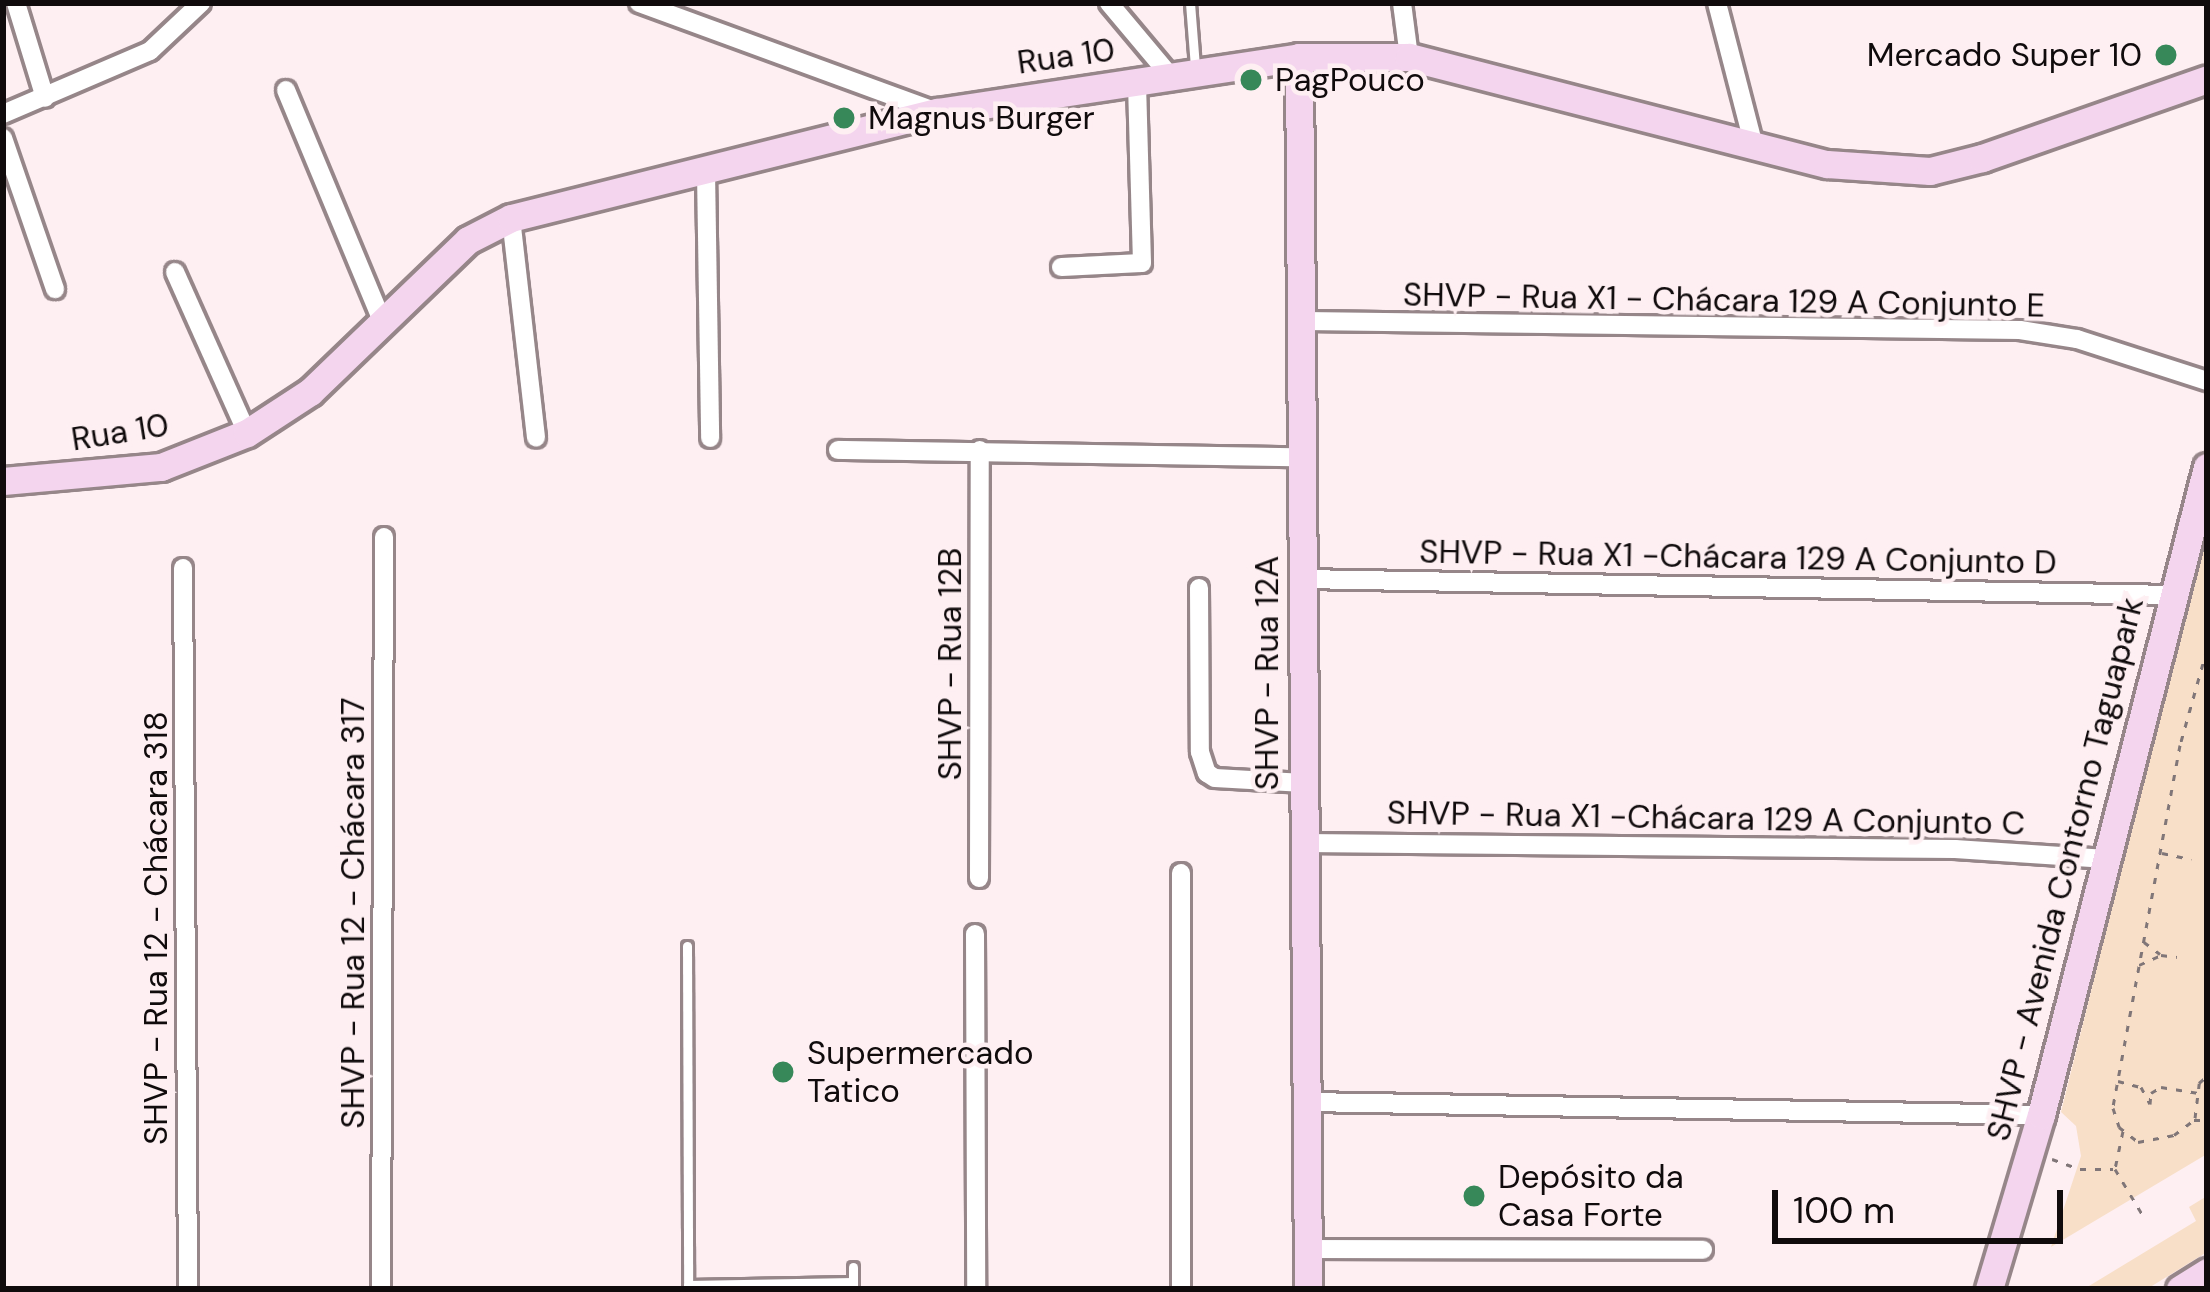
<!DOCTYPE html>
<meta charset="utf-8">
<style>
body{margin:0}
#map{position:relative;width:2210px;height:1292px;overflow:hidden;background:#feeff2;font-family:"DM Sans",sans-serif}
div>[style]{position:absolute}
.green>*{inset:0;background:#f8dfc8}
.path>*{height:3px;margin-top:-1.5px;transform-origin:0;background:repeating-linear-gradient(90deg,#807678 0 6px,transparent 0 15px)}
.roads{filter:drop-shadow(3px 0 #968689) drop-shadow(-3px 0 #968689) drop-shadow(0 3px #968689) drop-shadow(0 -3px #968689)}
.lane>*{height:9px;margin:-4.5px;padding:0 4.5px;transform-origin:4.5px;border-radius:4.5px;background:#fff}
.street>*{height:18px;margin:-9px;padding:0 9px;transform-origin:9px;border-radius:9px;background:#fff}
.secondary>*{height:27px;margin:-13.5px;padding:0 13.5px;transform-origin:13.5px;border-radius:13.5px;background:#f4d5ee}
.dots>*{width:33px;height:33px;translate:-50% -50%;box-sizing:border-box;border:6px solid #feeff2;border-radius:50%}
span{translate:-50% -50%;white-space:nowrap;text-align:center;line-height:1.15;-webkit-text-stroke:9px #feeff2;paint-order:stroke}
.poi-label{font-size:33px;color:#100b0c}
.right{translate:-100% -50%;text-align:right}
.left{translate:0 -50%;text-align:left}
.street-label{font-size:33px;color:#100b0c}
.frame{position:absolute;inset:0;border:6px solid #100b0c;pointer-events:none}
.scale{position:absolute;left:1772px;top:1190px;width:291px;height:54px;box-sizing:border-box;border:6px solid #100b0c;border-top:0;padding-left:15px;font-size:36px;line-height:42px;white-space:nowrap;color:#100b0c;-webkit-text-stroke:9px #feeff2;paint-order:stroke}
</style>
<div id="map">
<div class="green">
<div style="clip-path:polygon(2207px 524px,2207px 1154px,2051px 1247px,2081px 1156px,2076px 1126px,2061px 1112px)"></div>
<div style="clip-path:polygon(2207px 1196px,2207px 1252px,2147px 1289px,2084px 1289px,2196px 1221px,2189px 1207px)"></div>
</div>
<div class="path">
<div style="left:2207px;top:649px;width:100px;rotate:105.7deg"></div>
<div style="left:2180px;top:745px;width:369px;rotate:100.5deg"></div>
<div style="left:2113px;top:1108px;width:20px;rotate:72deg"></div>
<div style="left:2119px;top:1127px;width:24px;rotate:38deg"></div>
<div style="left:2138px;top:1142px;width:37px;rotate:-11deg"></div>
<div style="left:2174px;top:1135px;width:25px;rotate:-37deg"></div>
<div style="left:2194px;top:1120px;width:13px"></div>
<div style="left:2162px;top:853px;width:30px;rotate:12deg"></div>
<div style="left:2144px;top:942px;width:20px;rotate:37deg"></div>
<div style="left:2139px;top:965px;width:24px;rotate:-24deg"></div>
<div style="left:2161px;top:955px;width:16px;rotate:7deg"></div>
<div style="left:2118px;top:1081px;width:24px;rotate:15deg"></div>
<div style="left:2141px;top:1087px;width:19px;rotate:62deg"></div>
<div style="left:2150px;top:1104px;width:11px;rotate:-85deg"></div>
<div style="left:2151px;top:1093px;width:12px;rotate:-31deg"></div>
<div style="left:2161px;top:1087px;width:38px;rotate:9deg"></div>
<div style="left:2195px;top:1118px;width:35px;rotate:-83deg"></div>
<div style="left:2199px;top:1083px;width:11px;rotate:-41deg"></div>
<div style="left:2123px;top:1131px;width:39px;rotate:102deg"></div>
<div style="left:2115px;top:1169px;width:58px;rotate:59deg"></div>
<div style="left:2052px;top:1159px;width:30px;rotate:20deg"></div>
<div style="left:2080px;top:1169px;width:33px"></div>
</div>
<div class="roads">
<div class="lane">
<div style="left:1190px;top:3px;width:64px;rotate:85.5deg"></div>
<div style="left:687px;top:946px;width:343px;rotate:89.8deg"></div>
<div style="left:853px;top:1267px;width:22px;rotate:90deg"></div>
<div style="left:688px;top:1285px;width:165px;rotate:-1deg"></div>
</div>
<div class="street">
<div style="left:16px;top:3px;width:99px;rotate:73deg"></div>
<div style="left:639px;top:3px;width:317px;rotate:20.1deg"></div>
<div style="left:1109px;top:3px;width:97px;rotate:50deg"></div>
<div style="left:1402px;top:3px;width:54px;rotate:82.6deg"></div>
<div style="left:1717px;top:3px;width:148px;rotate:75.5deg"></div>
<div style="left:286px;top:90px;width:252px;rotate:67.4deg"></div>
<div style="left:3px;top:114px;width:160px;rotate:-23.2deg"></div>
<div style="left:150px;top:51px;width:70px;rotate:-43.3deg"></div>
<div style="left:3px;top:138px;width:160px;rotate:71deg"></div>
<div style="left:706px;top:172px;width:266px;rotate:89.1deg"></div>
<div style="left:511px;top:218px;width:221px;rotate:83.5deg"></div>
<div style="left:1061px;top:267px;width:81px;rotate:-2.8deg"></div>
<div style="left:1142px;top:263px;width:180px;rotate:-91.6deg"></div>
<div style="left:175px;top:272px;width:176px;rotate:65.9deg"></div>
<div style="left:1304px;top:321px;width:716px;rotate:0.72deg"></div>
<div style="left:2020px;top:330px;width:58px;rotate:9deg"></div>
<div style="left:2077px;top:339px;width:137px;rotate:17.9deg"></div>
<div style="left:838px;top:450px;width:463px;rotate:0.9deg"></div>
<div style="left:183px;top:568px;width:721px;rotate:89.6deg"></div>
<div style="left:1302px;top:579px;width:871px;rotate:1.05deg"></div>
<div style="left:1199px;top:588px;width:164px;rotate:89.7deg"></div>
<div style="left:1200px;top:752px;width:22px;rotate:72deg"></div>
<div style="left:1207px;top:773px;width:9px;rotate:32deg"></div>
<div style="left:1215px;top:778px;width:89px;rotate:3.2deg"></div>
<div style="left:1304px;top:843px;width:651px;rotate:0.53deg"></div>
<div style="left:1955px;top:849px;width:152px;rotate:3.8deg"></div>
<div style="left:1181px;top:873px;width:416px;rotate:90deg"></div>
<div style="left:979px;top:878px;width:428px;rotate:-89.9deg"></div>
<div style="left:975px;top:934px;width:355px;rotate:89.8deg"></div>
<div style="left:1307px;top:1102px;width:734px;rotate:1.01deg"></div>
<div style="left:1308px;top:1249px;width:395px;rotate:0.1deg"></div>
<div style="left:381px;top:1289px;width:752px;rotate:-89.77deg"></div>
</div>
<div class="secondary">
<div style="left:1299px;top:57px;width:1232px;rotate:89.58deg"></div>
<div style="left:3px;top:481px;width:159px;rotate:-5.1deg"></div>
<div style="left:161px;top:467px;width:92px;rotate:-21.6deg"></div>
<div style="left:247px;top:433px;width:75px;rotate:-33.1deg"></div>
<div style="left:310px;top:392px;width:219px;rotate:-43.9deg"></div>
<div style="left:468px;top:240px;width:48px;rotate:-27.1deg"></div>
<div style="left:511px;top:218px;width:439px;rotate:-14deg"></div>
<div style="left:937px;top:112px;width:366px;rotate:-8.6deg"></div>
<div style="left:1299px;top:57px;width:110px"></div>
<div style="left:1409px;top:57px;width:431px;rotate:14.4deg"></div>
<div style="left:1827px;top:164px;width:103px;rotate:3.9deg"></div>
<div style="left:1930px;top:171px;width:54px;rotate:-14deg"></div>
<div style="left:1982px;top:158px;width:238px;rotate:-19.3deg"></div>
<div style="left:1989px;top:1289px;width:182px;rotate:-73.4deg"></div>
<div style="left:2041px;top:1115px;width:669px;rotate:-75.63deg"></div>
<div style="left:2180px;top:1289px;width:32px;rotate:-32deg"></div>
</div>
</div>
<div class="dots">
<div style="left:2166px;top:55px;background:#378859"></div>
<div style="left:1251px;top:80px;background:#378859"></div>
<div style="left:844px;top:118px;background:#378859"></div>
<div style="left:783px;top:1072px;background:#378859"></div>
<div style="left:1474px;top:1196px;background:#378859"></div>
</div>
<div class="poi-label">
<span class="right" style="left:2142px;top:55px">Mercado Super 10</span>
<span class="left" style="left:1275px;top:80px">PagPouco</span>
<span class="left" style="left:868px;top:118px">Magnus Burger</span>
<span class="left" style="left:807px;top:1072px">Supermercado<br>Tatico</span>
<span class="left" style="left:1498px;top:1196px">Depósito da<br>Casa Forte</span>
</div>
<div class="street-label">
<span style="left:1066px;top:56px;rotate:-8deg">Rua 10</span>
<span style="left:1724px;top:300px;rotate:1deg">SHVP - Rua X1 - Chácara 129 A Conjunto E</span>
<span style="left:120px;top:432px;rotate:-9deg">Rua 10</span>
<span style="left:1738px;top:557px;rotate:1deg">SHVP - Rua X1 -Chácara 129 A Conjunto D</span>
<span style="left:950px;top:664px;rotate:-90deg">SHVP - Rua 12B</span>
<span style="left:1267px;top:673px;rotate:-90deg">SHVP - Rua 12A</span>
<span style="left:1706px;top:818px;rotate:1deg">SHVP - Rua X1 -Chácara 129 A Conjunto C</span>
<span style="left:2065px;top:869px;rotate:-76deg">SHVP - Avenida Contorno Taguapark</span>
<span style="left:353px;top:913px;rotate:-90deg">SHVP - Rua 12 - Chácara 317</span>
<span style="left:156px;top:928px;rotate:-90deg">SHVP - Rua 12 - Chácara 318</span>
</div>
<div class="frame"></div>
<div class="scale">100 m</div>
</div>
